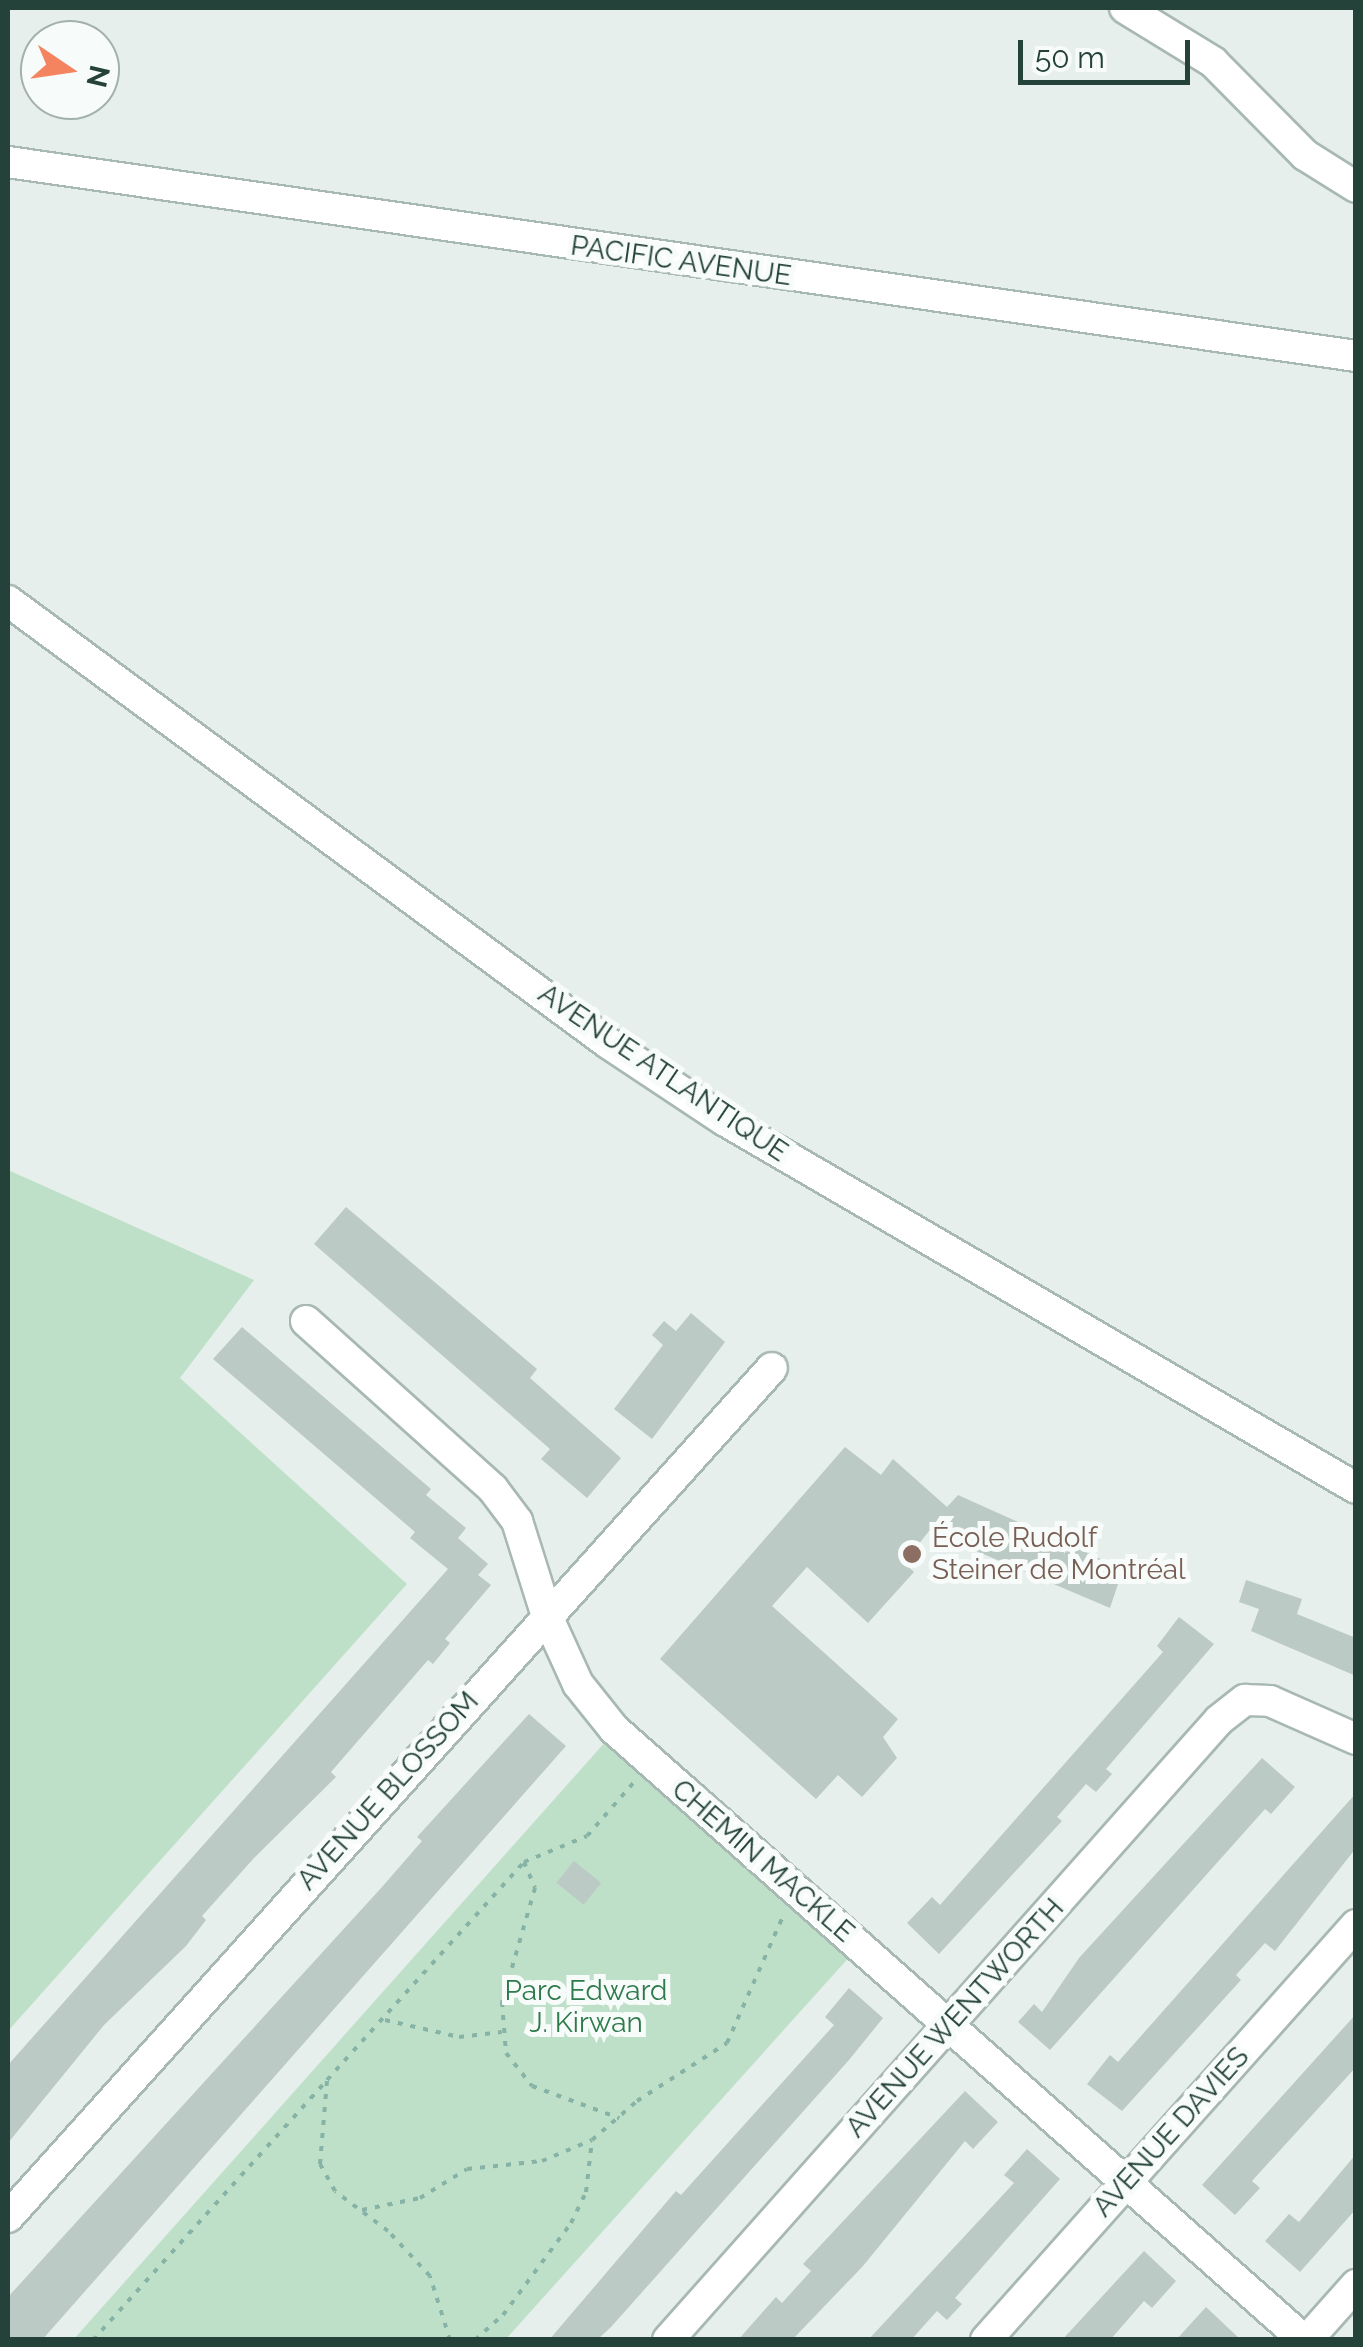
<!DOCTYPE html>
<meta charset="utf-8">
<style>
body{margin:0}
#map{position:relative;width:1363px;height:2347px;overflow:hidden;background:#e6efeb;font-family:Raleway,sans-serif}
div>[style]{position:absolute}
.green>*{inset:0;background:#bfe0c8}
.building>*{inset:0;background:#bbcac4;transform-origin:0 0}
.path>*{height:4px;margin-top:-2px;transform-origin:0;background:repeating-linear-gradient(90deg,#86b3a5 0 5px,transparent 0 13px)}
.roads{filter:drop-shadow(2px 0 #a8b8b2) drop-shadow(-2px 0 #a8b8b2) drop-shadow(0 2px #a8b8b2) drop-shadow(0 -2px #a8b8b2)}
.minor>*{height:30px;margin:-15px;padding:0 15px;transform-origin:15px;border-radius:15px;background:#fff}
.dots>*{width:28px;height:28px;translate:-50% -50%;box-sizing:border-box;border:5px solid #f7fbf9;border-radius:50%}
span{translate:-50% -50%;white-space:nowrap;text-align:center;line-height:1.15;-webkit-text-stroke:10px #f7fbf9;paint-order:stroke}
.street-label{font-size:28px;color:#24423a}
.education-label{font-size:28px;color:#785e54}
.left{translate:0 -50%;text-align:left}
.park-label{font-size:28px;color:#2d7a4b}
.frame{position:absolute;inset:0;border:10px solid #24423a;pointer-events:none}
.north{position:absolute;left:20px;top:20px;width:100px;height:100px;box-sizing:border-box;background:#f7fbf9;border:2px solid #a3b1ad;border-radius:50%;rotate:103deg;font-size:28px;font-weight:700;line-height:40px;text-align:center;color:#24423a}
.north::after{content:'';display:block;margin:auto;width:35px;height:45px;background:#f4845f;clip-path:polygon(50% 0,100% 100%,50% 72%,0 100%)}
.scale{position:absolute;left:1018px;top:40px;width:172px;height:45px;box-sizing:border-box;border:5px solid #24423a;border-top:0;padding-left:12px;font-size:30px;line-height:35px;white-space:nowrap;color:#24423a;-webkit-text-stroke:8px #f7fbf9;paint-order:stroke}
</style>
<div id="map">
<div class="green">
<div style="clip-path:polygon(8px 1170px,254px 1280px,180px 1378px,407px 1584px,8px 2031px)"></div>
<div style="clip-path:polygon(607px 1740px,852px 1954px,506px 2339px,73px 2340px)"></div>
</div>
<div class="building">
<div style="clip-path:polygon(346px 1207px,537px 1369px,530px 1378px,621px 1458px,587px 1498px,541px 1459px,550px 1449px,314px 1244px)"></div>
<div style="clip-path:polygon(691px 1313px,725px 1342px,652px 1439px,614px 1409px,663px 1345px,652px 1335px,664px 1321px,676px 1331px)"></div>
<div style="clip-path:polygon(242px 1327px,431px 1489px,426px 1495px,466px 1528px,458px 1538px,488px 1564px,478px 1575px,491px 1585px,445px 1639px,450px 1643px,433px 1664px,428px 1660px,331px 1772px,336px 1777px,254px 1858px,202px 1916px,206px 1920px,186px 1946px,104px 2025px,8px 2143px,8px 2065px,448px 1569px,410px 1538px,415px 1532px,213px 1359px)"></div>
<div style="clip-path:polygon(845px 1447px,881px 1475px,893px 1459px,947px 1507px,958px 1495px,1123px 1569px,1110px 1608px,929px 1531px,904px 1563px,914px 1572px,868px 1623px,807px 1567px,772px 1606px,898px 1719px,883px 1737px,897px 1758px,862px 1797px,838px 1775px,816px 1799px,660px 1659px)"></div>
<div style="clip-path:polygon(1246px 1580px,1302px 1599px,1297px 1614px,1356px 1638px,1356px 1676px,1251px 1631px,1259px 1609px,1239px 1602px)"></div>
<div style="clip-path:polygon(1179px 1617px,1214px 1644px,1106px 1769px,1112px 1774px,1096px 1792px,1086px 1784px,1057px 1817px,1062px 1821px,939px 1954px,907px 1923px,932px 1897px,940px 1905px,1163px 1652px,1157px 1646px)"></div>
<div style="clip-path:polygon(529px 1714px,566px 1746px,42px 2340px,8px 2340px,8px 2297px,382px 1887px,422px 1841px,417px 1837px)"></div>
<div style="clip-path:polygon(1262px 1758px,1295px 1787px,1271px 1814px,1265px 1809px,1050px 2050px,1018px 2022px,1034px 2004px,1042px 2012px,1079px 1958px)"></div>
<div style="clip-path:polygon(1356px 1793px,1356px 1848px,1275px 1951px,1265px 1943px,1236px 1975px,1241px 1980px,1122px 2111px,1087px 2084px,1110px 2055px,1118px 2062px)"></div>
<div style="left:574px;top:1861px;width:35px;height:28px;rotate:39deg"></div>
<div style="clip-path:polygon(849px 1988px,883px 2018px,849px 2060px,611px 2327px,597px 2340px,549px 2340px,676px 2191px,681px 2195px,834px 2025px,825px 2017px)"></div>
<div style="clip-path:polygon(1356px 2014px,1356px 2067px,1252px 2181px,1260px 2188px,1235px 2215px,1202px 2185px)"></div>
<div style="clip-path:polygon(965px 2091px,998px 2122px,973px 2149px,965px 2141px,863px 2266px,792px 2340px,738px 2340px,776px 2297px,782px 2303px,811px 2271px,803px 2264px)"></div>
<div style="clip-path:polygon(1027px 2149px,1060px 2179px,955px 2298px,962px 2304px,947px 2320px,937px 2311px,911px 2340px,868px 2340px,1014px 2183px,1004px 2175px)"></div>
<div style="clip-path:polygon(1356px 2154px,1356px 2209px,1300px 2272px,1265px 2241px,1289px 2214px,1299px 2222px)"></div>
<div style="clip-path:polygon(1144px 2251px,1176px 2281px,1152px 2308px,1144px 2301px,1110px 2340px,1062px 2340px)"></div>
<div style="clip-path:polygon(1206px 2307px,1241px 2340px,1176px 2340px)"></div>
</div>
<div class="path">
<div style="left:524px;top:1862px;width:28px;rotate:67deg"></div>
<div style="left:535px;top:1888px;width:119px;rotate:106.1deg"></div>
<div style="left:502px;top:2002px;width:51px;rotate:85.5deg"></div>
<div style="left:506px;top:2053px;width:42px;rotate:51.8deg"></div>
<div style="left:532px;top:2086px;width:93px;rotate:20.2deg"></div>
<div style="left:385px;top:2020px;width:76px;rotate:12.9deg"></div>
<div style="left:459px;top:2037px;width:43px;rotate:-6.6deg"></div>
<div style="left:362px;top:2210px;width:59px;rotate:-11.7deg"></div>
<div style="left:420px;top:2198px;width:55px;rotate:-31.7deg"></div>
<div style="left:467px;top:2169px;width:75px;rotate:-6.1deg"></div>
<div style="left:542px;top:2161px;width:54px;rotate:-22.8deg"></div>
<div style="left:93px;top:2340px;width:346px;rotate:-48deg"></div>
<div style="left:450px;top:2340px;width:67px;rotate:-107.4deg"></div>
<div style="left:430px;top:2276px;width:62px;rotate:-133deg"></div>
<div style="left:388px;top:2231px;width:66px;rotate:-143deg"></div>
<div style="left:335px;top:2191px;width:31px;rotate:-119deg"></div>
<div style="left:320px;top:2164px;width:84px;rotate:-85.2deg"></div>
<div style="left:327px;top:2080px;width:294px;rotate:-47.9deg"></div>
<div style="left:524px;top:1862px;width:68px;rotate:-22.4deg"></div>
<div style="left:587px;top:1836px;width:73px;rotate:-48.9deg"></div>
<div style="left:475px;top:2340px;width:38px;rotate:-42deg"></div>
<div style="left:503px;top:2315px;width:114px;rotate:-53.5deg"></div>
<div style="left:571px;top:2223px;width:34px;rotate:-64deg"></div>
<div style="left:586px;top:2192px;width:52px;rotate:-83.4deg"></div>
<div style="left:592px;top:2140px;width:60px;rotate:-40.9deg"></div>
<div style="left:637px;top:2101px;width:107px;rotate:-32.8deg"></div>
<div style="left:727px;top:2043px;width:139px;rotate:-66.2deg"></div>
</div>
<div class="roads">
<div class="minor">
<div style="left:1125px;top:8px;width:103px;rotate:31.5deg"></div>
<div style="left:1213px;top:62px;width:131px;rotate:45.3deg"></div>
<div style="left:1305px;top:155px;width:60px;rotate:32.1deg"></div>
<div style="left:8px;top:162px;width:1362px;rotate:8.19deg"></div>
<div style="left:8px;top:601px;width:745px;rotate:36.38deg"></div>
<div style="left:608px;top:1043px;width:139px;rotate:33.6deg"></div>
<div style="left:724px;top:1120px;width:731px;rotate:30.21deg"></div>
<div style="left:306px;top:1321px;width:251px;rotate:41.9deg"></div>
<div style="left:493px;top:1489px;width:40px;rotate:53deg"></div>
<div style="left:517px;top:1521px;width:100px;rotate:72.5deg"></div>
<div style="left:547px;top:1616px;width:75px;rotate:65.5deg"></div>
<div style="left:578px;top:1684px;width:58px;rotate:51.3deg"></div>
<div style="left:614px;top:1729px;width:922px;rotate:41.53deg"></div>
<div style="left:8px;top:2217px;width:1142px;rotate:-48.02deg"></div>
<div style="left:668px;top:2340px;width:829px;rotate:-48.37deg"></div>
<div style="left:1219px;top:1720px;width:33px;rotate:-38deg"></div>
<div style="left:1245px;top:1700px;width:25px;rotate:2deg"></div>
<div style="left:1270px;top:1701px;width:94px;rotate:23.8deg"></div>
<div style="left:986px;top:2340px;width:556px;rotate:-48.28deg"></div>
<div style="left:1307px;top:2340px;width:74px;rotate:-48.3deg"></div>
</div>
</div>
<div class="dots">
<div style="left:912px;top:1554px;background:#8d6e63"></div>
</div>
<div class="street-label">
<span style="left:681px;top:261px;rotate:8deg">PACIFIC AVENUE</span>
<span style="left:663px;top:1073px;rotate:34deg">AVENUE ATLANTIQUE</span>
<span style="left:388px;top:1791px;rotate:-48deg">AVENUE BLOSSOM</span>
<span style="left:763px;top:1861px;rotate:41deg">CHEMIN MACKLE</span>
<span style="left:955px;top:2018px;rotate:-48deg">AVENUE WENTWORTH</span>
<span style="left:1171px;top:2132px;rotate:-48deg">AVENUE DAVIES</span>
</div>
<div class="education-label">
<span class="left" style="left:932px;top:1554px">École Rudolf<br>Steiner de Montréal</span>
</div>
<div class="park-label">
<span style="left:586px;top:2007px">Parc Edward<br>J. Kirwan</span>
</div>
<div class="frame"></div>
<div class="north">N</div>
<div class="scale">50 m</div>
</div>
